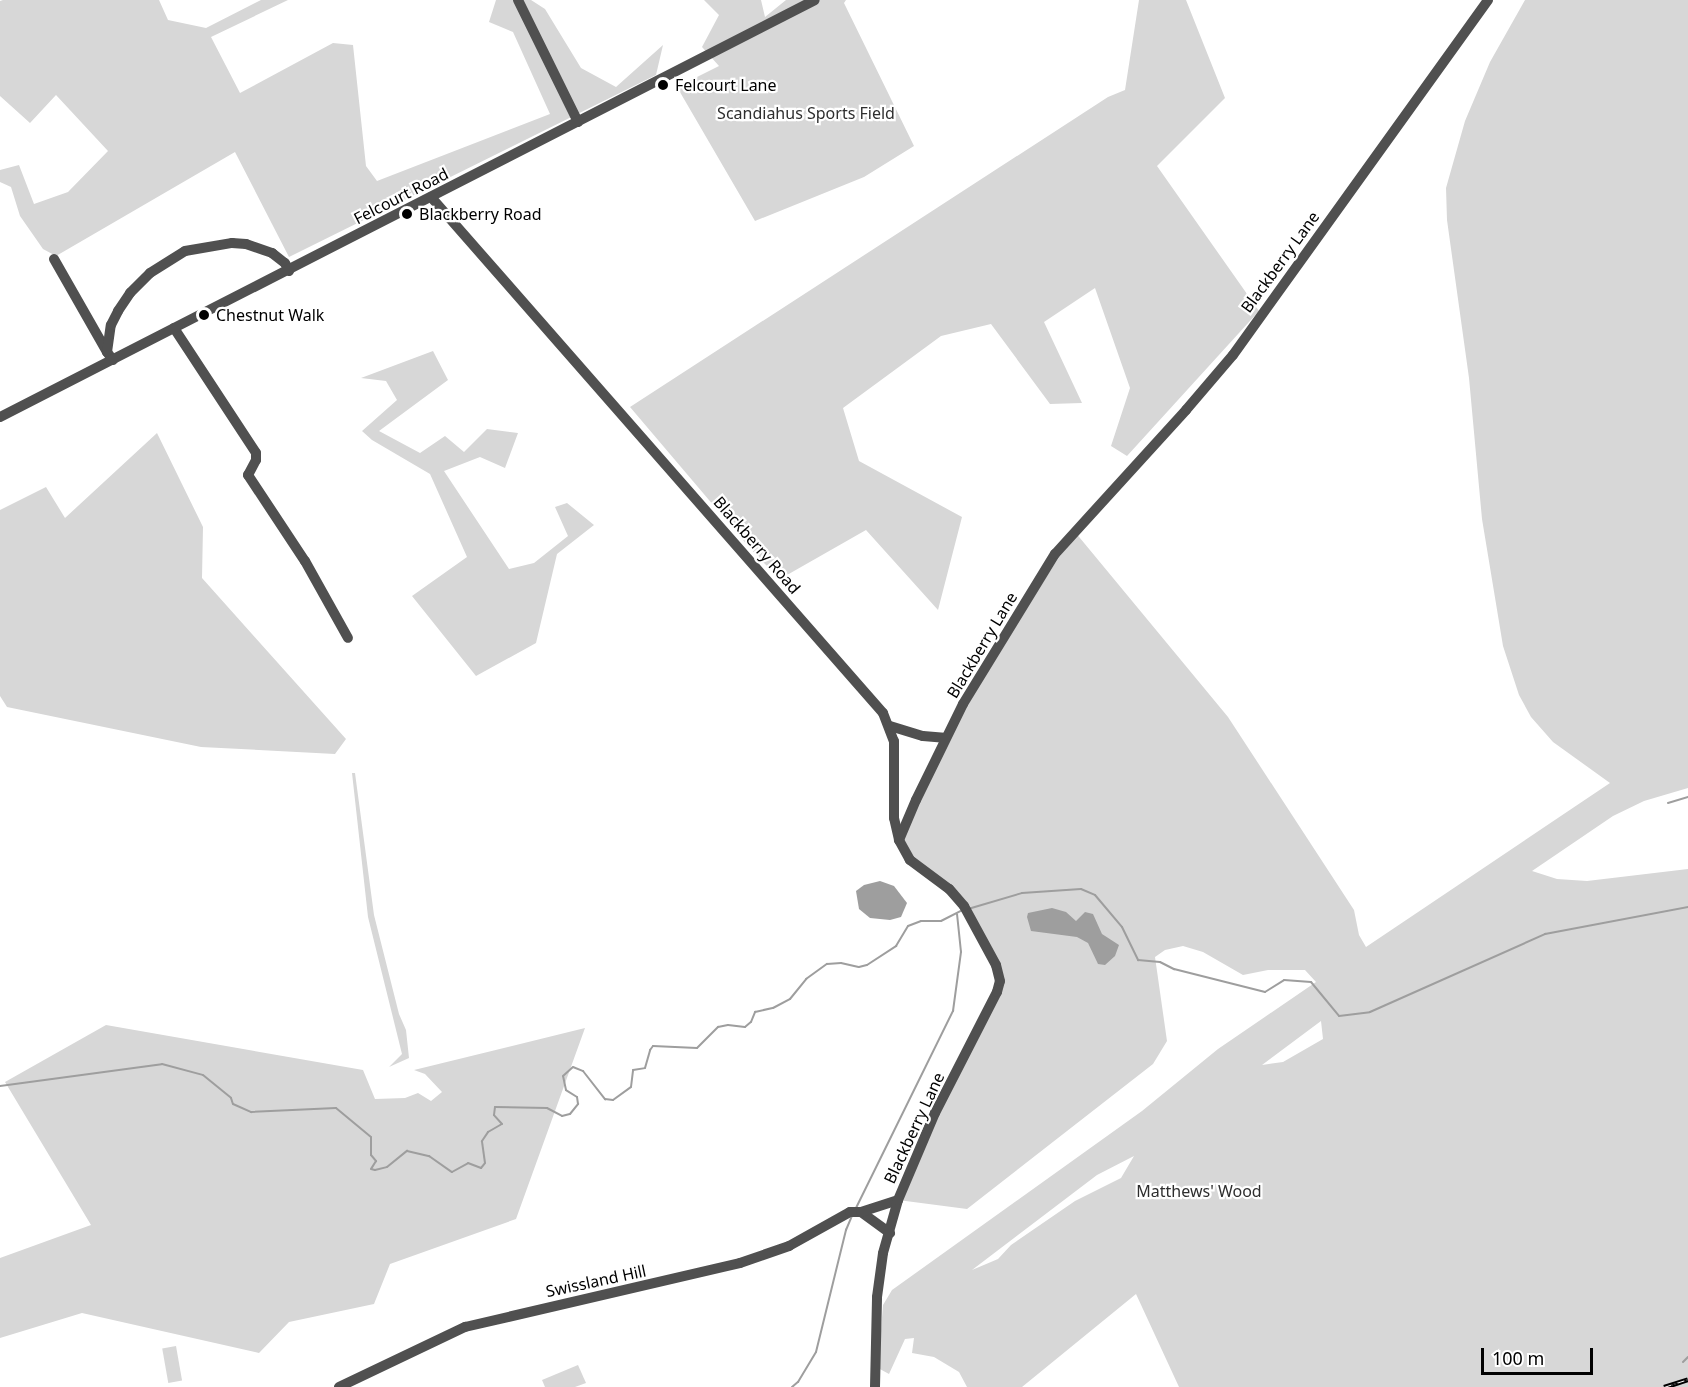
<!DOCTYPE html>
<style>
body{margin:0}
#map{position:relative;width:1688px;height:1387px;overflow:hidden;background:#fff;font-family:"Noto Sans",sans-serif}
div>[style]{position:absolute}
.green>*{inset:0;background:#d7d7d7;transform-origin:0 0}
.water>*{inset:0;background:#9e9e9e}
.stream>*{height:2px;margin:-1px;padding:0 1px;transform-origin:1px;border-radius:1px;background:#9e9e9e}
.minor>*{height:10px;margin:-5px;padding:0 5px;transform-origin:5px;border-radius:5px;background:#505050}
.rail>*{height:4.5px;margin-top:-2.25px;transform-origin:0;background:repeating-linear-gradient(90deg,#fff 0 7px,#000 0 14px);box-sizing:border-box;border-block:2px solid #000}
.dots>*{width:16px;height:16px;translate:-50% -50%;box-sizing:border-box;border:3px solid #fff;border-radius:50%}
span{translate:-50% -50%;white-space:nowrap;text-align:center;line-height:1.15;-webkit-text-stroke:4.5px #fff;paint-order:stroke}
.poi-label{font-size:16px;color:#000}
.left{translate:0 -50%;text-align:left}
.park-label{font-size:16px;color:#2e2e2e}
.street-label{font-size:16px;color:#000}
.scale{position:absolute;left:1481px;top:1348px;width:112px;height:27px;box-sizing:border-box;border:3px solid #000;border-top:0;padding-left:8px;font-size:18px;line-height:21px;white-space:nowrap;color:#000;-webkit-text-stroke:4px #fff;paint-order:stroke}
</style>
<div id="map">
<div class="green">
<div style="clip-path:polygon(3px 0,159px 0,168px 20px,206px 28px,261px 0,288px 0,211px 37px,240px 93px,333px 43px,353px 45px,366px 166px,377px 181px,550px 114px,513px 32px,489px 22px,496px 0,531px 0,545px 9px,581px 68px,616px 87px,663px 45px,656px 75px,289px 257px,235px 152px,56px 256px,43px 249px,20px 216px,11px 187px,0 182px,0 170px,19px 165px,34px 204px,68px 192px,108px 151px,56px 95px,30px 123px,0 96px,0 1px)"></div>
<div style="clip-path:polygon(704px 0,761px 0,765px 17px,786px 0,846px 0,844px 3px,914px 146px,864px 177px,755px 221px,677px 87px,719px 66px,702px 47px,719px 15px)"></div>
<div style="clip-path:polygon(1139px 0,1186px 0,1225px 98px,1157px 166px,1259px 311px,1127px 456px,1111px 446px,1130px 388px,1095px 288px,1044px 322px,1082px 403px,1050px 404px,991px 324px,941px 336px,843px 408px,859px 461px,962px 517px,938px 610px,866px 530px,780px 579px,754px 553px,630px 407px,1108px 97px,1125px 90px)"></div>
<div style="clip-path:polygon(evenodd,1525px 0,1688px 0,1688px 788px,1644px 801px,1613px 816px,1532px 871px,1557px 879px,1587px 881px,1688px 869px,1688px 1387px,1179px 1387px,1136px 1294px,1022px 1387px,967px 1387px,959px 1372px,934px 1357px,912px 1353px,914px 1338px,905px 1339px,889px 1374px,878px 1368px,883px 1305px,892px 1290px,1142px 1111px,1218px 1049px,1316px 982px,1305px 970px,1268px 970px,1243px 975px,1203px 952px,1183px 946px,1165px 950px,1155px 957px,1167px 1041px,1153px 1064px,967px 1209px,898px 1200px,1000px 981px,964px 907px,924px 871px,899px 840px,944px 738px,1075px 532px,1228px 717px,1354px 910px,1359px 935px,1366px 947px,1610px 783px,1553px 742px,1531px 717px,1519px 695px,1503px 646px,1482px 519px,1469px 378px,1447px 220px,1446px 188px,1465px 121px,1490px 62px,1525px 0,1321px 1021px,1323px 1039px,1283px 1062px,1262px 1065px,1321px 1021px,1525px 0,1134px 1156px,1121px 1178px,1075px 1201px,1011px 1245px,998px 1259px,972px 1270px,1097px 1175px,1134px 1156px)"></div>
<div style="clip-path:polygon(433px 351px,448px 380px,379px 431px,420px 453px,445px 436px,464px 452px,487px 429px,518px 433px,505px 468px,480px 457px,444px 471px,509px 569px,534px 563px,568px 536px,555px 507px,567px 503px,594px 525px,557px 554px,536px 643px,476px 676px,412px 596px,467px 557px,430px 474px,372px 440px,362px 431px,397px 400px,386px 381px,361px 378px)"></div>
<div style="clip-path:polygon(157px 433px,203px 527px,202px 578px,346px 739px,335px 754px,201px 747px,7px 707px,0 696px,0 510px,46px 487px,65px 518px)"></div>
<div style="clip-path:polygon(352px 773px,355px 773px,374px 915px,399px 1014px,406px 1030px,409px 1058px,389px 1067px,402px 1054px,368px 917px)"></div>
<div style="clip-path:polygon(106px 1025px,363px 1070px,375px 1099px,405px 1098px,418px 1093px,431px 1101px,442px 1092px,425px 1074px,414px 1070px,585px 1028px,516px 1219px,390px 1264px,374px 1304px,289px 1322px,259px 1353px,82px 1313px,0 1338px,0 1258px,91px 1225px,5px 1082px)"></div>
<div style="left:176px;top:1346px;width:35px;height:14px;rotate:80deg"></div>
<div style="clip-path:polygon(578px 1365px,586px 1383px,575px 1387px,545px 1387px,542px 1380px)"></div>
</div>
<div class="water">
<div style="clip-path:polygon(880px 881px,894px 886px,907px 903px,901px 917px,890px 920px,870px 918px,859px 909px,856px 891px,864px 885px)"></div>
<div style="clip-path:polygon(1052px 908px,1066px 912px,1076px 921px,1085px 912px,1093px 914px,1102px 934px,1119px 945px,1115px 956px,1105px 965px,1098px 964px,1088px 943px,1077px 937px,1031px 931px,1027px 917px,1028px 913px)"></div>
</div>
<div class="stream">
<div style="left:1668px;top:803px;width:21px;rotate:-17deg"></div>
<div style="left:968px;top:909px;width:56px;rotate:-16.5deg"></div>
<div style="left:1022px;top:893px;width:59px;rotate:-3.9deg"></div>
<div style="left:1081px;top:889px;width:15px;rotate:23deg"></div>
<div style="left:1095px;top:895px;width:42px;rotate:49.8deg"></div>
<div style="left:1122px;top:927px;width:37px;rotate:64deg"></div>
<div style="left:1138px;top:960px;width:22px;rotate:5deg"></div>
<div style="left:1160px;top:962px;width:16px;rotate:27deg"></div>
<div style="left:1174px;top:969px;width:94px;rotate:14.2deg"></div>
<div style="left:1265px;top:992px;width:22px;rotate:-32deg"></div>
<div style="left:1284px;top:980px;width:27px;rotate:4deg"></div>
<div style="left:1311px;top:982px;width:44px;rotate:50.5deg"></div>
<div style="left:1339px;top:1016px;width:31px;rotate:-7deg"></div>
<div style="left:1370px;top:1012px;width:192px;rotate:-24deg"></div>
<div style="left:1545px;top:934px;width:146px;rotate:-10.7deg"></div>
<div style="left:0;top:1086px;width:163px;rotate:-7.7deg"></div>
<div style="left:162px;top:1064px;width:42px;rotate:15deg"></div>
<div style="left:203px;top:1075px;width:36px;rotate:39deg"></div>
<div style="left:231px;top:1098px;width:6px;rotate:72deg"></div>
<div style="left:233px;top:1104px;width:20px;rotate:24deg"></div>
<div style="left:251px;top:1112px;width:85px;rotate:-2.7deg"></div>
<div style="left:336px;top:1108px;width:45px;rotate:39.6deg"></div>
<div style="left:371px;top:1137px;width:18px;rotate:90deg"></div>
<div style="left:371px;top:1155px;width:8px;rotate:50deg"></div>
<div style="left:376px;top:1161px;width:9px;rotate:122deg"></div>
<div style="left:371px;top:1169px;width:4px;rotate:14deg"></div>
<div style="left:375px;top:1170px;width:12px;rotate:-14deg"></div>
<div style="left:387px;top:1167px;width:26px;rotate:-39deg"></div>
<div style="left:407px;top:1151px;width:23px;rotate:13deg"></div>
<div style="left:429px;top:1156px;width:28px;rotate:35deg"></div>
<div style="left:452px;top:1172px;width:18px;rotate:-29deg"></div>
<div style="left:468px;top:1163px;width:14px;rotate:21deg"></div>
<div style="left:481px;top:1168px;width:6px;rotate:-51deg"></div>
<div style="left:485px;top:1163px;width:22px;rotate:-98deg"></div>
<div style="left:482px;top:1141px;width:11px;rotate:-56deg"></div>
<div style="left:488px;top:1132px;width:16px;rotate:-30deg"></div>
<div style="left:502px;top:1124px;width:12px;rotate:-132deg"></div>
<div style="left:494px;top:1115px;width:8px;rotate:-83deg"></div>
<div style="left:495px;top:1107px;width:52px;rotate:1.1deg"></div>
<div style="left:547px;top:1108px;width:17px;rotate:28deg"></div>
<div style="left:562px;top:1116px;width:8px;rotate:-14deg"></div>
<div style="left:570px;top:1114px;width:13px;rotate:-51deg"></div>
<div style="left:578px;top:1104px;width:7px;rotate:-98deg"></div>
<div style="left:577px;top:1097px;width:13px;rotate:-148deg"></div>
<div style="left:566px;top:1090px;width:14px;rotate:-102deg"></div>
<div style="left:563px;top:1076px;width:13px;rotate:-42deg"></div>
<div style="left:573px;top:1067px;width:11px;rotate:22deg"></div>
<div style="left:583px;top:1071px;width:36px;rotate:52deg"></div>
<div style="left:605px;top:1099px;width:8px;rotate:7deg"></div>
<div style="left:613px;top:1100px;width:22px;rotate:-36deg"></div>
<div style="left:631px;top:1087px;width:17px;rotate:-83deg"></div>
<div style="left:633px;top:1070px;width:12px;rotate:-9deg"></div>
<div style="left:645px;top:1068px;width:19px;rotate:-74deg"></div>
<div style="left:650px;top:1050px;width:5px;rotate:-53deg"></div>
<div style="left:653px;top:1046px;width:44px;rotate:2.6deg"></div>
<div style="left:697px;top:1048px;width:30px;rotate:-45deg"></div>
<div style="left:718px;top:1027px;width:10px;rotate:-11deg"></div>
<div style="left:728px;top:1025px;width:17px;rotate:7deg"></div>
<div style="left:745px;top:1027px;width:8px;rotate:-40deg"></div>
<div style="left:751px;top:1022px;width:11px;rotate:-68deg"></div>
<div style="left:755px;top:1012px;width:18px;rotate:-13deg"></div>
<div style="left:773px;top:1008px;width:19px;rotate:-28deg"></div>
<div style="left:790px;top:999px;width:26px;rotate:-51deg"></div>
<div style="left:806px;top:979px;width:26px;rotate:-36deg"></div>
<div style="left:827px;top:964px;width:14px;rotate:-4deg"></div>
<div style="left:841px;top:963px;width:18px;rotate:13deg"></div>
<div style="left:859px;top:967px;width:8px;rotate:-14deg"></div>
<div style="left:867px;top:965px;width:35px;rotate:-33deg"></div>
<div style="left:896px;top:946px;width:23px;rotate:-59deg"></div>
<div style="left:908px;top:926px;width:14px;rotate:-21deg"></div>
<div style="left:921px;top:921px;width:20px"></div>
<div style="left:941px;top:921px;width:25px;rotate:-27deg"></div>
<div style="left:856px;top:1208px;width:220px;rotate:-63.8deg"></div>
<div style="left:953px;top:1011px;width:60px;rotate:-82.3deg"></div>
<div style="left:961px;top:952px;width:38px;rotate:-96deg"></div>
<div style="left:1683px;top:1362px;width:7px;rotate:-45deg"></div>
<div style="left:792px;top:1387px;width:8px;rotate:-40deg"></div>
<div style="left:798px;top:1382px;width:35px;rotate:-59deg"></div>
<div style="left:816px;top:1352px;width:126px;rotate:-76.2deg"></div>
<div style="left:846px;top:1230px;width:15px;rotate:-67deg"></div>
</div>
<div class="minor">
<div style="left:518px;top:0;width:136px;rotate:63.8deg"></div>
<div style="left:431px;top:197px;width:686px;rotate:48.78deg"></div>
<div style="left:883px;top:713px;width:30px;rotate:69deg"></div>
<div style="left:894px;top:741px;width:77px;rotate:90deg"></div>
<div style="left:894px;top:818px;width:23px;rotate:77deg"></div>
<div style="left:54px;top:259px;width:107px;rotate:60.3deg"></div>
<div style="left:174px;top:328px;width:149px;rotate:56.7deg"></div>
<div style="left:256px;top:453px;width:7px;rotate:90deg"></div>
<div style="left:256px;top:460px;width:17px;rotate:118deg"></div>
<div style="left:248px;top:475px;width:103px;rotate:56.5deg"></div>
<div style="left:305px;top:561px;width:88px;rotate:60.8deg"></div>
<div style="left:113px;top:360px;width:10px;rotate:-127deg"></div>
<div style="left:107px;top:352px;width:27px;rotate:-82deg"></div>
<div style="left:111px;top:325px;width:16px;rotate:-63deg"></div>
<div style="left:118px;top:311px;width:22px;rotate:-56deg"></div>
<div style="left:130px;top:293px;width:28px;rotate:-45deg"></div>
<div style="left:150px;top:273px;width:41px;rotate:-32.2deg"></div>
<div style="left:185px;top:251px;width:48px;rotate:-9.7deg"></div>
<div style="left:232px;top:243px;width:14px;rotate:4deg"></div>
<div style="left:246px;top:244px;width:28px;rotate:19deg"></div>
<div style="left:272px;top:253px;width:16px;rotate:38deg"></div>
<div style="left:285px;top:263px;width:9px;rotate:63deg"></div>
<div style="left:0;top:417px;width:915px;rotate:-27.1deg"></div>
<div style="left:890px;top:726px;width:34px;rotate:17deg"></div>
<div style="left:923px;top:736px;width:21px;rotate:5deg"></div>
<div style="left:861px;top:1212px;width:36px;rotate:36deg"></div>
<div style="left:339px;top:1387px;width:140px;rotate:-25.5deg"></div>
<div style="left:465px;top:1327px;width:282px;rotate:-13.1deg"></div>
<div style="left:740px;top:1263px;width:52px;rotate:-19.1deg"></div>
<div style="left:789px;top:1246px;width:70px;rotate:-29.1deg"></div>
<div style="left:850px;top:1212px;width:11px"></div>
<div style="left:861px;top:1212px;width:39px;rotate:-18deg"></div>
<div style="left:875px;top:1387px;width:90px;rotate:-88.7deg"></div>
<div style="left:877px;top:1297px;width:44px;rotate:-82.2deg"></div>
<div style="left:883px;top:1253px;width:55px;rotate:-74.2deg"></div>
<div style="left:898px;top:1200px;width:95px;rotate:-67deg"></div>
<div style="left:935px;top:1113px;width:136px;rotate:-62.9deg"></div>
<div style="left:997px;top:992px;width:11px;rotate:-75deg"></div>
<div style="left:1000px;top:981px;width:16px;rotate:-104deg"></div>
<div style="left:996px;top:965px;width:67px;rotate:-118.5deg"></div>
<div style="left:964px;top:906px;width:23px;rotate:-131deg"></div>
<div style="left:949px;top:889px;width:49px;rotate:-143.4deg"></div>
<div style="left:910px;top:860px;width:23px;rotate:-119deg"></div>
<div style="left:899px;top:840px;width:43px;rotate:-67deg"></div>
<div style="left:916px;top:800px;width:107px;rotate:-63.9deg"></div>
<div style="left:963px;top:704px;width:176px;rotate:-58.5deg"></div>
<div style="left:1055px;top:554px;width:195px;rotate:-47.7deg"></div>
<div style="left:1186px;top:410px;width:72px;rotate:-49.5deg"></div>
<div style="left:1233px;top:355px;width:437px;rotate:-54.3deg"></div>
</div>
<div class="rail">
<div style="left:1664px;top:1387px;width:25px;rotate:-18deg"></div>
</div>
<div class="dots">
<div style="left:663px;top:85px;background:#000"></div>
<div style="left:407px;top:214px;background:#000"></div>
<div style="left:204px;top:315px;background:#000"></div>
</div>
<div class="poi-label">
<span class="left" style="left:675px;top:85px">Felcourt Lane</span>
<span class="left" style="left:419px;top:214px">Blackberry Road</span>
<span class="left" style="left:216px;top:315px">Chestnut Walk</span>
</div>
<div class="park-label">
<span style="left:806px;top:113px">Scandiahus Sports Field</span>
<span style="left:1199px;top:1191px">Matthews' Wood</span>
</div>
<div class="street-label">
<span style="left:401px;top:196px;rotate:-27deg">Felcourt Road</span>
<span style="left:1280px;top:262px;rotate:-54deg">Blackberry Lane</span>
<span style="left:757px;top:545px;rotate:49deg">Blackberry Road</span>
<span style="left:982px;top:645px;rotate:-59deg">Blackberry Lane</span>
<span style="left:914px;top:1128px;rotate:-65deg">Blackberry Lane</span>
<span style="left:596px;top:1281px;rotate:-12deg">Swissland Hill</span>
</div>
<div class="scale">100 m</div>
</div>
